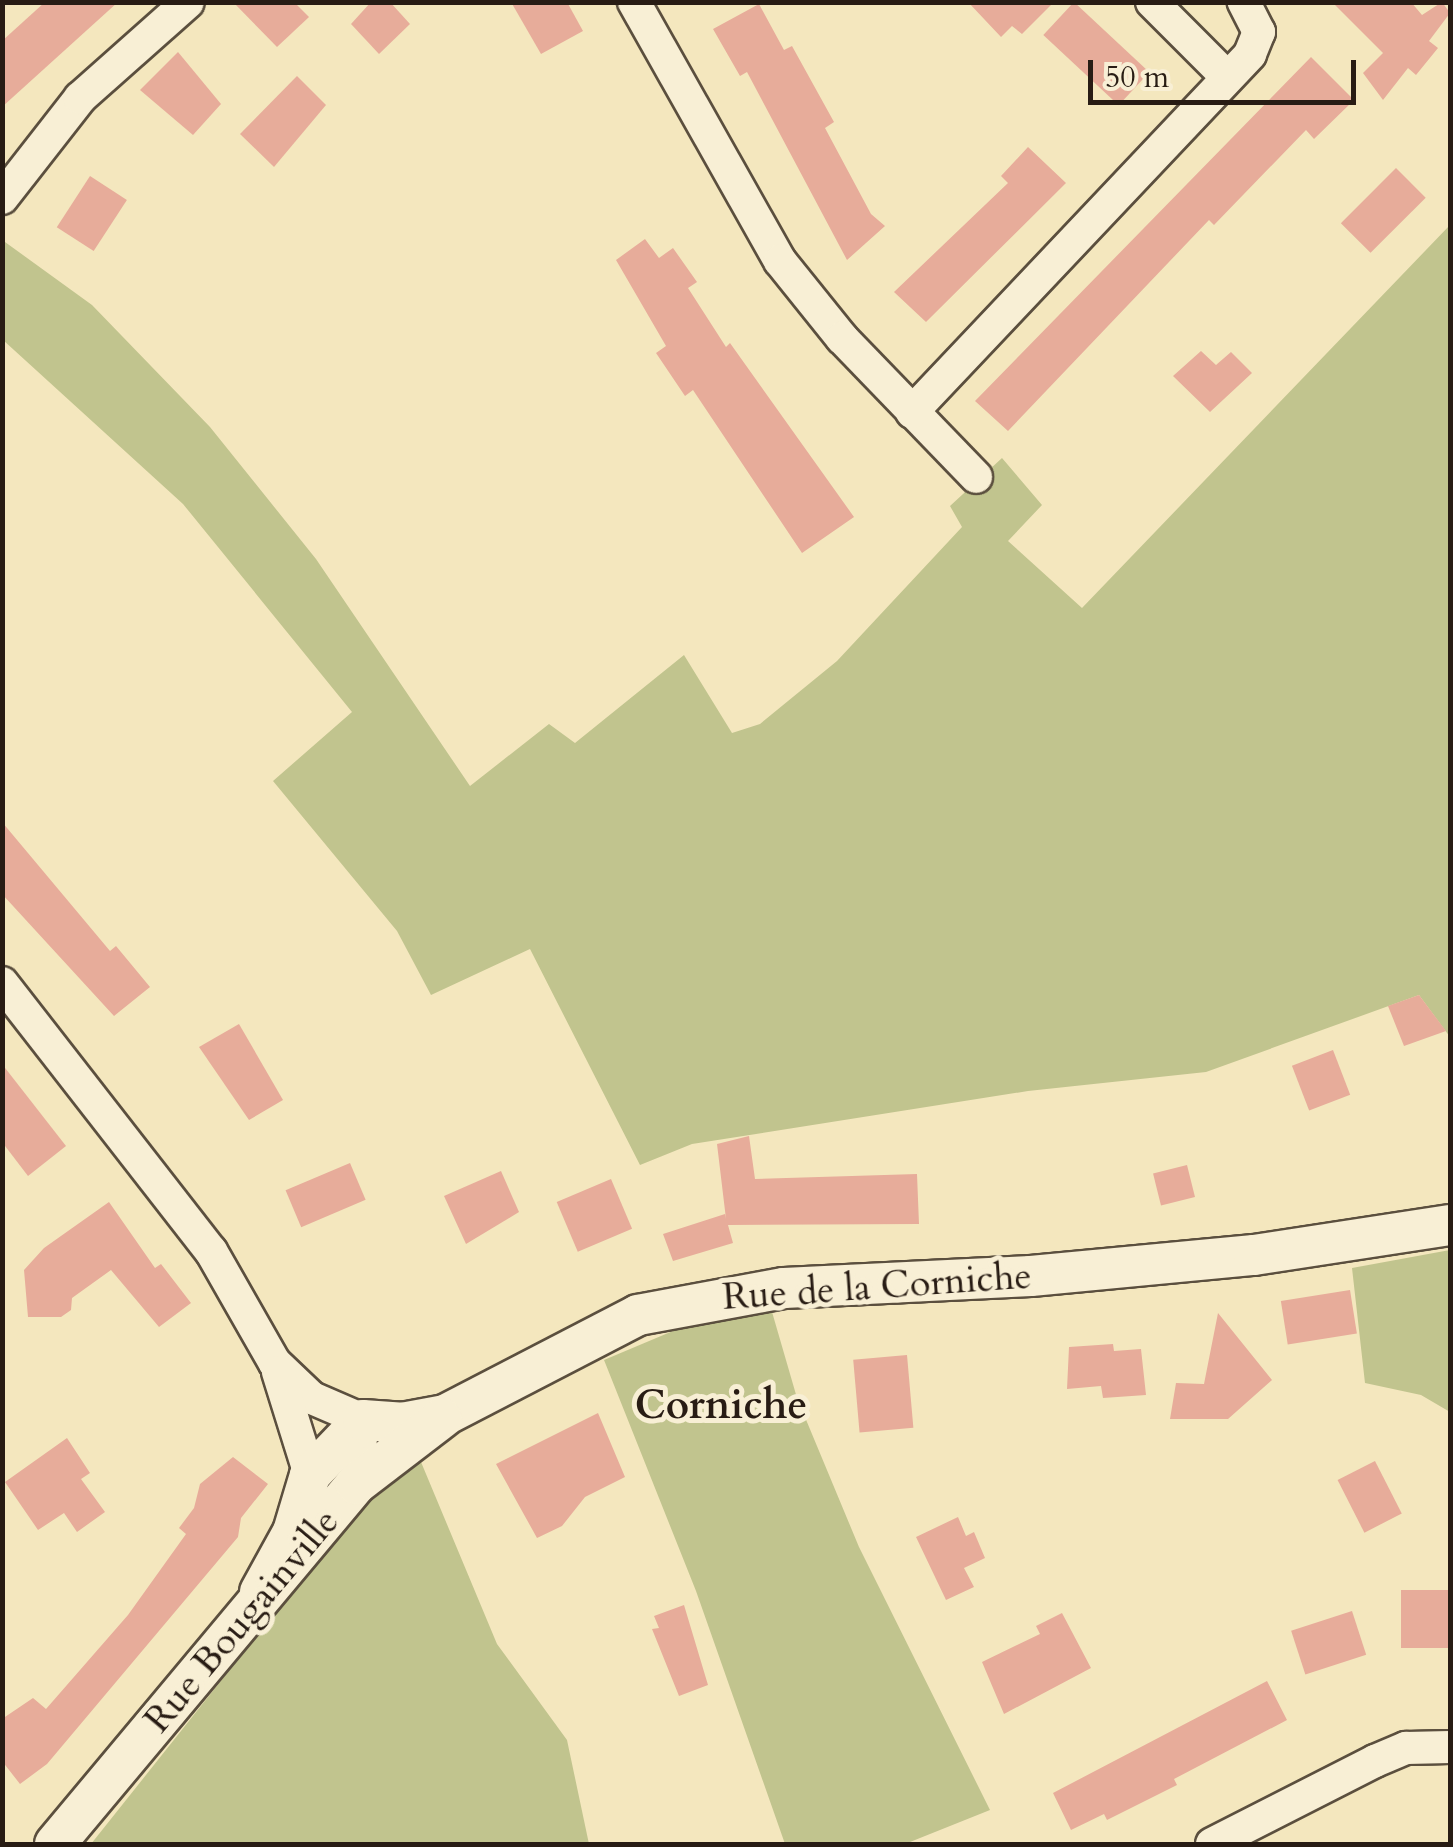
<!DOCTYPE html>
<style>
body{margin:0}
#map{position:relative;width:1453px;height:1847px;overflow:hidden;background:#f4e7be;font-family:Cardo,serif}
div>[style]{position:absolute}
.green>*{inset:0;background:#c1c48e}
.building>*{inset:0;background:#e7ac9a;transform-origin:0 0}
.roads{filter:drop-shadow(2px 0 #5b4f3e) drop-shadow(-2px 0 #5b4f3e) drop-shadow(0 2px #5b4f3e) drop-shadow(0 -2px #5b4f3e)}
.minor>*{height:32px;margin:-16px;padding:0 16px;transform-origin:16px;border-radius:16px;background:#f8efd5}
.tertiary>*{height:40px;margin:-20px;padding:0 20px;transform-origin:20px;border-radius:20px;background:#f8efd5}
span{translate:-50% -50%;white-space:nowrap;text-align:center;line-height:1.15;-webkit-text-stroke:10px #f8efd5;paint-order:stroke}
.street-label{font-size:38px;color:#281c14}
.neighbourhood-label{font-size:40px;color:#281c14;font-weight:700}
.frame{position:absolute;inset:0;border:5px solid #281c14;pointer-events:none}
.scale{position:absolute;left:1088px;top:60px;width:268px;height:45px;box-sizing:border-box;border:5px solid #281c14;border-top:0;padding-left:12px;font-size:30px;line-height:35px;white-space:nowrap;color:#281c14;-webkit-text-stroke:8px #f8efd5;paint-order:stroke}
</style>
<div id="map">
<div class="green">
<div style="clip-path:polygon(1450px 225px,1450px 1037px,1419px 995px,1206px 1072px,1028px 1091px,692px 1144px,640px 1165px,530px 949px,431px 995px,397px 931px,273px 781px,352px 712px,183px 504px,3px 340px,5px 242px,92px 305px,210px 427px,316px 559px,470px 786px,549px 724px,575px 743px,684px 655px,732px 733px,760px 724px,837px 661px,962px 527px,950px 506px,1002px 458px,1042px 505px,1008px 541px,1082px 608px)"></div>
<div style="clip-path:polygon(1450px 1250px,1450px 1412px,1421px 1395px,1365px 1383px,1352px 1268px)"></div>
<div style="clip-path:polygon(770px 1305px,797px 1398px,859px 1547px,990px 1810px,905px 1844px,785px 1844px,696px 1591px,604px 1360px,699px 1320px)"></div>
<div style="clip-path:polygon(421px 1462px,497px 1644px,567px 1740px,589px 1844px,91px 1844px,353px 1515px)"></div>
</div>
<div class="building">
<div style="clip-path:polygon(45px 2px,118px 2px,2px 107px,2px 41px)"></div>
<div style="clip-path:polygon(233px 2px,294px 2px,309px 17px,277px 47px)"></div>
<div style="clip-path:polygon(371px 2px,390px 2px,410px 24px,379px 54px,351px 24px)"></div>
<div style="clip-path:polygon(511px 2px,567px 2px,583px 31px,541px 54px)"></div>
<div style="clip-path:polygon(968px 2px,1054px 2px,1022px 34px,1012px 26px,1001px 37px)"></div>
<div style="left:1074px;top:2px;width:103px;height:45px;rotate:43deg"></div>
<div style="clip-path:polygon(1332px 2px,1411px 2px,1422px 15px,1442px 2px,1450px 13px,1429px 41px,1438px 48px,1416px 75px,1408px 68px,1383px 100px,1363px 73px,1383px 53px)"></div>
<div style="clip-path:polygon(759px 4px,784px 50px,792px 46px,834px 122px,825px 128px,871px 214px,885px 226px,847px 260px,747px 72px,740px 76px,713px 29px)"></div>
<div style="clip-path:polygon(178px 52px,221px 104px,193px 135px,140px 90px)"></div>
<div style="clip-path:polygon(1311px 57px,1354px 100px,1314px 139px,1306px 130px,1214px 225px,1209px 220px,1008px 431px,975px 401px)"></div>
<div style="clip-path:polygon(297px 76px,326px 105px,274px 167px,240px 134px)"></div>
<div style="clip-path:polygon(1028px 147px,1066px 183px,926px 322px,894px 292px,1008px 183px,1001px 176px)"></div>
<div style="left:1396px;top:168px;width:42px;height:78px;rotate:45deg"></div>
<div style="left:90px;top:176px;width:44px;height:61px;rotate:33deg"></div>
<div style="clip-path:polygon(645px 239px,659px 258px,673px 248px,697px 282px,688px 288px,726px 347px,730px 343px,854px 517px,802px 553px,693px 390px,685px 396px,656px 353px,666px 346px,616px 260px)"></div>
<div style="clip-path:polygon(1201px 351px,1216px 365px,1231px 352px,1252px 373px,1210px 412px,1173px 376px)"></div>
<div style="clip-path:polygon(2px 822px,110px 951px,116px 946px,150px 987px,114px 1016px,2px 894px)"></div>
<div style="clip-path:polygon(1419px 995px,1446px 1031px,1404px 1046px,1388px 1006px)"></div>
<div style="clip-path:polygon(239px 1024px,283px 1100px,249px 1120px,199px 1047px)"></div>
<div style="left:1333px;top:1050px;width:48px;height:44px;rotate:69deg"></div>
<div style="clip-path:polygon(2px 1064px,66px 1146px,28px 1176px,2px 1142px)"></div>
<div style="clip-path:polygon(749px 1136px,755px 1179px,917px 1174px,919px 1224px,728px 1225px,733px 1243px,673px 1261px,663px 1234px,725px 1214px,726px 1219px,717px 1144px)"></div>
<div style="left:350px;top:1163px;width:40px;height:70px;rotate:67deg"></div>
<div style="left:1187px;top:1165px;width:33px;height:35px;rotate:76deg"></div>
<div style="clip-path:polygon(501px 1171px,519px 1212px,466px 1244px,444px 1196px)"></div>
<div style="left:611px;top:1179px;width:54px;height:59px;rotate:67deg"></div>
<div style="clip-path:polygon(109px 1202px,155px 1268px,161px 1264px,191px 1303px,159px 1327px,111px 1270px,72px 1298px,71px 1310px,61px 1317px,28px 1317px,24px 1270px,44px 1248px)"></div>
<div style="left:1350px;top:1290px;width:44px;height:70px;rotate:81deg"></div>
<div style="clip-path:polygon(1218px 1313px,1272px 1380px,1228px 1419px,1170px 1419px,1176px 1383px,1204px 1384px)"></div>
<div style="clip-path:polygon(1113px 1344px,1114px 1351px,1141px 1349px,1146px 1395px,1103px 1398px,1101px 1386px,1067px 1389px,1069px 1347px)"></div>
<div style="left:907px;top:1355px;width:73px;height:54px;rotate:85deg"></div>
<div style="clip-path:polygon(598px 1413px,625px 1477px,585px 1497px,562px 1526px,537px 1538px,496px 1464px)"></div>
<div style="clip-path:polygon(67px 1438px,90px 1473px,81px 1479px,105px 1512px,77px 1532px,64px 1513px,38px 1530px,5px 1482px)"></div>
<div style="clip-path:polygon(233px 1457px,268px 1484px,241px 1518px,238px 1537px,47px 1764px,20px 1784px,2px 1761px,2px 1719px,33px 1698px,46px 1709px,128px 1615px,186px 1534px,179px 1528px,194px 1508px,200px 1484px)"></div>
<div style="left:1375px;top:1461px;width:59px;height:42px;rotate:63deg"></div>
<div style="clip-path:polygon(958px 1517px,966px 1536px,974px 1532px,985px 1558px,964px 1568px,974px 1587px,946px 1600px,916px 1537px)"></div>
<div style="left:1450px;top:1590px;width:58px;height:49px;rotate:90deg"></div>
<div style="clip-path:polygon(684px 1605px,708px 1685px,679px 1696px,652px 1629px,659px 1628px,654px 1616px)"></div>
<div style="left:1352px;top:1611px;width:46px;height:64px;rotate:72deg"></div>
<div style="clip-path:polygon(1062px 1613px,1091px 1668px,1004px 1714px,982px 1662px,1040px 1634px,1036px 1626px)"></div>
<div style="clip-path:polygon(1267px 1681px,1287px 1720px,1174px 1779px,1177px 1785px,1107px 1820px,1104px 1814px,1071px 1830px,1053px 1793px)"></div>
</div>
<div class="roads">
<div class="minor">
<div style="left:634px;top:2px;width:297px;rotate:60.6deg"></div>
<div style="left:780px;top:261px;width:99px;rotate:51.2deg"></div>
<div style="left:842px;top:338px;width:193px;rotate:46deg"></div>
<div style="left:1152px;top:2px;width:106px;rotate:45deg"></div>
<div style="left:2px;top:198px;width:127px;rotate:-52deg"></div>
<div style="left:80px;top:98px;width:144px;rotate:-41.6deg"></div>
<div style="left:912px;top:412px;width:492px;rotate:-46.6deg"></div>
<div style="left:1250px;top:54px;width:24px;rotate:-68deg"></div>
<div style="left:1259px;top:32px;width:34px;rotate:-117deg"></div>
<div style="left:2px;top:983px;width:340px;rotate:52.1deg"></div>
<div style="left:211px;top:1251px;width:129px;rotate:60.3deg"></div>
<div style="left:275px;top:1363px;width:51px;rotate:43.4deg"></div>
<div style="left:312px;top:1398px;width:56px;rotate:23.3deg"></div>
<div style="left:363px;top:1420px;width:64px;rotate:96.2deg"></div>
<div style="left:278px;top:1372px;width:108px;rotate:72.7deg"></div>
<div style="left:1212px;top:1844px;width:183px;rotate:-27deg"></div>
<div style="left:1375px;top:1761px;width:34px;rotate:-23deg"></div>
<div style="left:1406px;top:1748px;width:44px;rotate:-1.3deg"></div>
</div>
<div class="tertiary">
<div style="left:260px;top:1592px;width:68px;rotate:-61.2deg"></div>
<div style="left:293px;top:1532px;width:59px;rotate:-73.4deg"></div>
<div style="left:310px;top:1475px;width:76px;rotate:-46.1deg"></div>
<div style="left:363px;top:1420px;width:39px;rotate:4deg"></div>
<div style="left:402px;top:1423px;width:44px;rotate:-10.5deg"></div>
<div style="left:445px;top:1415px;width:217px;rotate:-27.4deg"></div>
<div style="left:638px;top:1315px;width:148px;rotate:-10.5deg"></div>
<div style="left:784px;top:1288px;width:247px;rotate:-2.8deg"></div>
<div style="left:1031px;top:1276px;width:224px;rotate:-5.4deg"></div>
<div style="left:1254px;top:1255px;width:198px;rotate:-8.7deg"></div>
<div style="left:55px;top:1844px;width:469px;rotate:-50.1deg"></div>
<div style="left:356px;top:1484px;width:108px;rotate:-37.5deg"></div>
</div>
</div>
<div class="street-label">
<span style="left:877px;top:1287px;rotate:-4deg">Rue de la Corniche</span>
<span style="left:242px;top:1621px;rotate:-50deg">Rue Bougainville</span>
</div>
<div class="neighbourhood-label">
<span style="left:721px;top:1406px">Corniche</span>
</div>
<div class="frame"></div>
<div class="scale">50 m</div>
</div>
